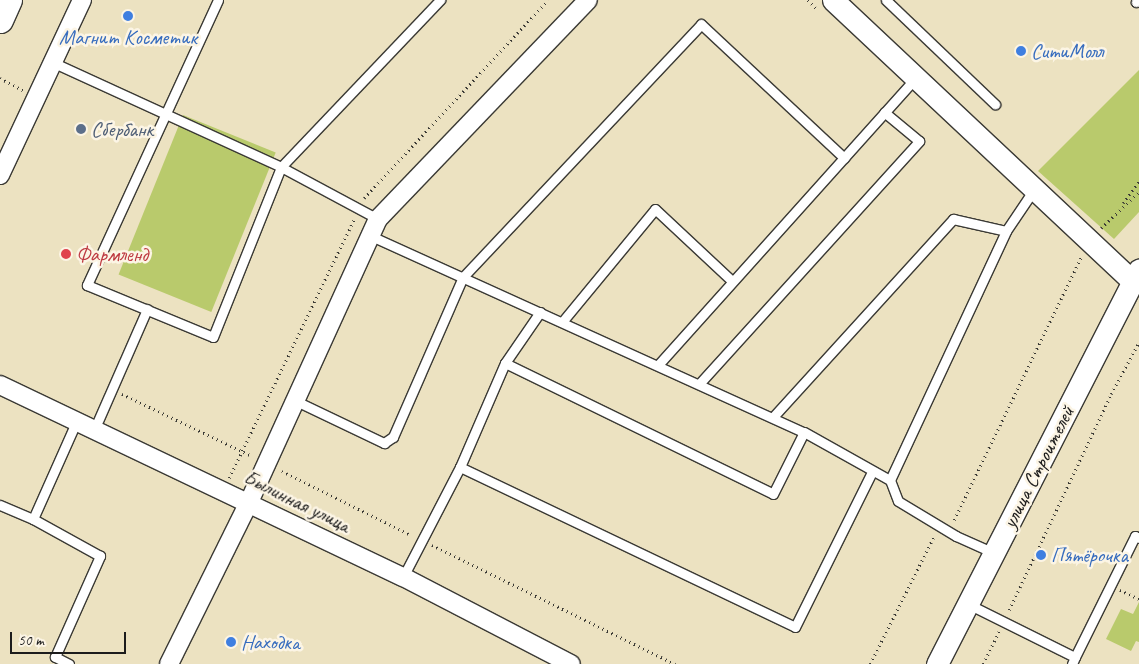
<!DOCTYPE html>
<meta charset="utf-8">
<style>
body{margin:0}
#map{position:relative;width:1139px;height:664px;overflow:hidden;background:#ece2c1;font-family:Caveat,sans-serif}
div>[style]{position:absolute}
.green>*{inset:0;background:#b9ca6c;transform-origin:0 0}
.path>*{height:2.5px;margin-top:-1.25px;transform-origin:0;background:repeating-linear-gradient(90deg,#3b3a35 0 1px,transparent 0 5px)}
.roads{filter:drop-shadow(1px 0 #3b3a35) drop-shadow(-1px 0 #3b3a35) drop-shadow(0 1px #3b3a35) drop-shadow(0 -1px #3b3a35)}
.service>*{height:9px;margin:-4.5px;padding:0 4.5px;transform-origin:4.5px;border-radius:4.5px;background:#fff}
.minor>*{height:18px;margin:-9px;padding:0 9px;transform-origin:9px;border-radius:9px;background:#fff}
.tertiary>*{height:21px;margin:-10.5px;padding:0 10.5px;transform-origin:10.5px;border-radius:10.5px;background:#fff}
.secondary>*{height:25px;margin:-12.5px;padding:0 12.5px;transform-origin:12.5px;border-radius:12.5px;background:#fff}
.dots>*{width:14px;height:14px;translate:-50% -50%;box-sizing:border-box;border:2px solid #fcf5e5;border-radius:50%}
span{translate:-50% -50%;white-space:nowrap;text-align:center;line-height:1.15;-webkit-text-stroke:5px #fcf5e5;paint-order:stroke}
.shop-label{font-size:21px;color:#366cbe}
.left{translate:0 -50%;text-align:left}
.service-label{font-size:21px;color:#4e5e75}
.health-label{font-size:21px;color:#be3a42}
.street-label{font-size:21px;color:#1c1c1c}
.scale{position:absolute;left:10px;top:632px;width:116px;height:22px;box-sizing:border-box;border:2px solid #1c1c1c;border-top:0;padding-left:6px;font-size:15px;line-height:18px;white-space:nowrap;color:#1c1c1c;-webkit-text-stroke:4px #fcf5e5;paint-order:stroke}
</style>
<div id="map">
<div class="green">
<div style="clip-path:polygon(1139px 70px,1139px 212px,1114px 239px,1038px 171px)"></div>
<div style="left:183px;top:115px;width:100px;height:172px;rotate:22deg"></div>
<div style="clip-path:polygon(1139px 602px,1139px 642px,1136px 641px,1131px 651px,1106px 639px,1121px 609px,1133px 614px)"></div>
</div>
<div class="path">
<div style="left:808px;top:0;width:13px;rotate:45deg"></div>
<div style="left:0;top:78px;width:26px;rotate:28deg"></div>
<div style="left:364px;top:198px;width:270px;rotate:-47.1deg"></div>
<div style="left:1123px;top:203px;width:27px;rotate:-54deg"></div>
<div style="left:1101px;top:228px;width:52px;rotate:-43.5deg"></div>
<div style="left:122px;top:394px;width:144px;rotate:25.5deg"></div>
<div style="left:282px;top:471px;width:144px;rotate:26.4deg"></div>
<div style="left:229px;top:478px;width:288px;rotate:-64.2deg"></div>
<div style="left:954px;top:520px;width:292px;rotate:-64.2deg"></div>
<div style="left:432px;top:545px;width:271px;rotate:26.1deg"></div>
<div style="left:1120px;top:590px;width:21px;rotate:25deg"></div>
<div style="left:1009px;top:610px;width:239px;rotate:-64.7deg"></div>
<div style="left:1111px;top:394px;width:59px;rotate:-61.7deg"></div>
<div style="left:870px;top:664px;width:143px;rotate:-63.4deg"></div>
<div style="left:983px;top:664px;width:37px;rotate:-64deg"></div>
</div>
<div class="roads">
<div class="service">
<div style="left:218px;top:0;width:314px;rotate:114.7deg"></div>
<div style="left:87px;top:285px;width:136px;rotate:22.4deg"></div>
<div style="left:213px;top:337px;width:183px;rotate:-68.2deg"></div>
<div style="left:281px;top:167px;width:231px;rotate:-46.4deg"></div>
<div style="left:886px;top:0;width:151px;rotate:43.7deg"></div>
<div style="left:1136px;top:2px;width:3px;rotate:-45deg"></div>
<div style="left:52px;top:62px;width:252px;rotate:24.6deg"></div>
<div style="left:281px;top:167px;width:110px;rotate:28.2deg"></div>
<div style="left:371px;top:236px;width:475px;rotate:24.4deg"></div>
<div style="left:804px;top:432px;width:98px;rotate:29.2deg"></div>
<div style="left:890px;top:480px;width:22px;rotate:69deg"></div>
<div style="left:898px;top:501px;width:68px;rotate:31.1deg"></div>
<div style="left:956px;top:536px;width:42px;rotate:24.1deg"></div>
<div style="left:562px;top:322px;width:146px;rotate:-50.5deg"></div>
<div style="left:655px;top:209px;width:104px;rotate:43.1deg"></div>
<div style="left:505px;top:363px;width:298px;rotate:26deg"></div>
<div style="left:773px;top:494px;width:69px;rotate:-63.4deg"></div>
<div style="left:658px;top:365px;width:387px;rotate:-48.1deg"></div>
<div style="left:699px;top:384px;width:328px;rotate:-47.8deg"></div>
<div style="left:919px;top:141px;width:45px;rotate:-140.4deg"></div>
<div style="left:296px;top:401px;width:98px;rotate:25.5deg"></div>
<div style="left:384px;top:443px;width:11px;rotate:-34deg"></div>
<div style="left:393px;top:437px;width:175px;rotate:-66.4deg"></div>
<div style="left:463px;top:277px;width:347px;rotate:-46.7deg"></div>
<div style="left:701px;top:24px;width:196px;rotate:43.1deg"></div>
<div style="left:773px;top:417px;width:268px;rotate:-47.7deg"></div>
<div style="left:953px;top:219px;width:54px;rotate:12.8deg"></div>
<div style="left:94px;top:430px;width:132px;rotate:-66.3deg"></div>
<div style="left:460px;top:467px;width:371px;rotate:25.5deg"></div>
<div style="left:795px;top:627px;width:173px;rotate:-63.6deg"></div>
<div style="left:890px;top:480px;width:275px;rotate:-65deg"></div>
<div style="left:1006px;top:231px;width:52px;rotate:-56deg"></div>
<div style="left:0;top:505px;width:36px;rotate:23deg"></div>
<div style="left:403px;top:577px;width:124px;rotate:-62.6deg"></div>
<div style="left:460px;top:467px;width:113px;rotate:-66.6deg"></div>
<div style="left:505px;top:363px;width:62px;rotate:-55.5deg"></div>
<div style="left:968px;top:604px;width:119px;rotate:26.4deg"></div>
<div style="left:1075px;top:657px;width:8px;rotate:113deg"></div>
<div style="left:1075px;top:657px;width:135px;rotate:-63.6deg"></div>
<div style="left:1135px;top:536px;width:4px;rotate:27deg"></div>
<div style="left:69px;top:664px;width:16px;rotate:-153deg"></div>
<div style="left:55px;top:657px;width:111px;rotate:-66deg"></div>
<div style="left:100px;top:556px;width:77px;rotate:-151.1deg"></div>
<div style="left:33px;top:519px;width:108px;rotate:-66deg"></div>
</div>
<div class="minor">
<div style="left:0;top:175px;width:193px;rotate:-64.9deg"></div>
<div style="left:0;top:385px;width:446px;rotate:25.5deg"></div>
<div style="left:403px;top:577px;width:189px;rotate:27.4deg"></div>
<div style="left:169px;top:664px;width:181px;rotate:-63.7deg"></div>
<div style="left:249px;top:502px;width:311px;rotate:-65.5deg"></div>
<div style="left:378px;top:219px;width:303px;rotate:-46.2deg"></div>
</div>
<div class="tertiary">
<div style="left:833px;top:0;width:410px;rotate:43.2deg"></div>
<div style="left:937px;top:664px;width:443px;rotate:-62.9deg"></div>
</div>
<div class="secondary">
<div style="left:0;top:20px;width:22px;rotate:-66deg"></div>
</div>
</div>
<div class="dots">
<div style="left:128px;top:16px;background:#3f7fe0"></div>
<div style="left:1021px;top:51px;background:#3f7fe0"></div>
<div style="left:81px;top:129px;background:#5c6f8a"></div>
<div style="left:66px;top:254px;background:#e0444e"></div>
<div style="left:1041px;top:555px;background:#3f7fe0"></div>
<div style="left:231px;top:642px;background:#3f7fe0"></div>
</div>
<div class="shop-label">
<span style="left:128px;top:37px">Магнит Косметик</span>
<span class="left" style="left:1031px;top:51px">СитиМолл</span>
<span class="left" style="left:1051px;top:555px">Пятёрочка</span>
<span class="left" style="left:241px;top:642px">Находка</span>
</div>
<div class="service-label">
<span class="left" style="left:91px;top:129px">Сбербанк</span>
</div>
<div class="health-label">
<span class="left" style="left:76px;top:254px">Фармленд</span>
</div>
<div class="street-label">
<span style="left:1038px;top:467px;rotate:-63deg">улица Строителей</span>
<span style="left:297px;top:501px;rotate:26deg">Былинная улица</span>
</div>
<div class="scale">50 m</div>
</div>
